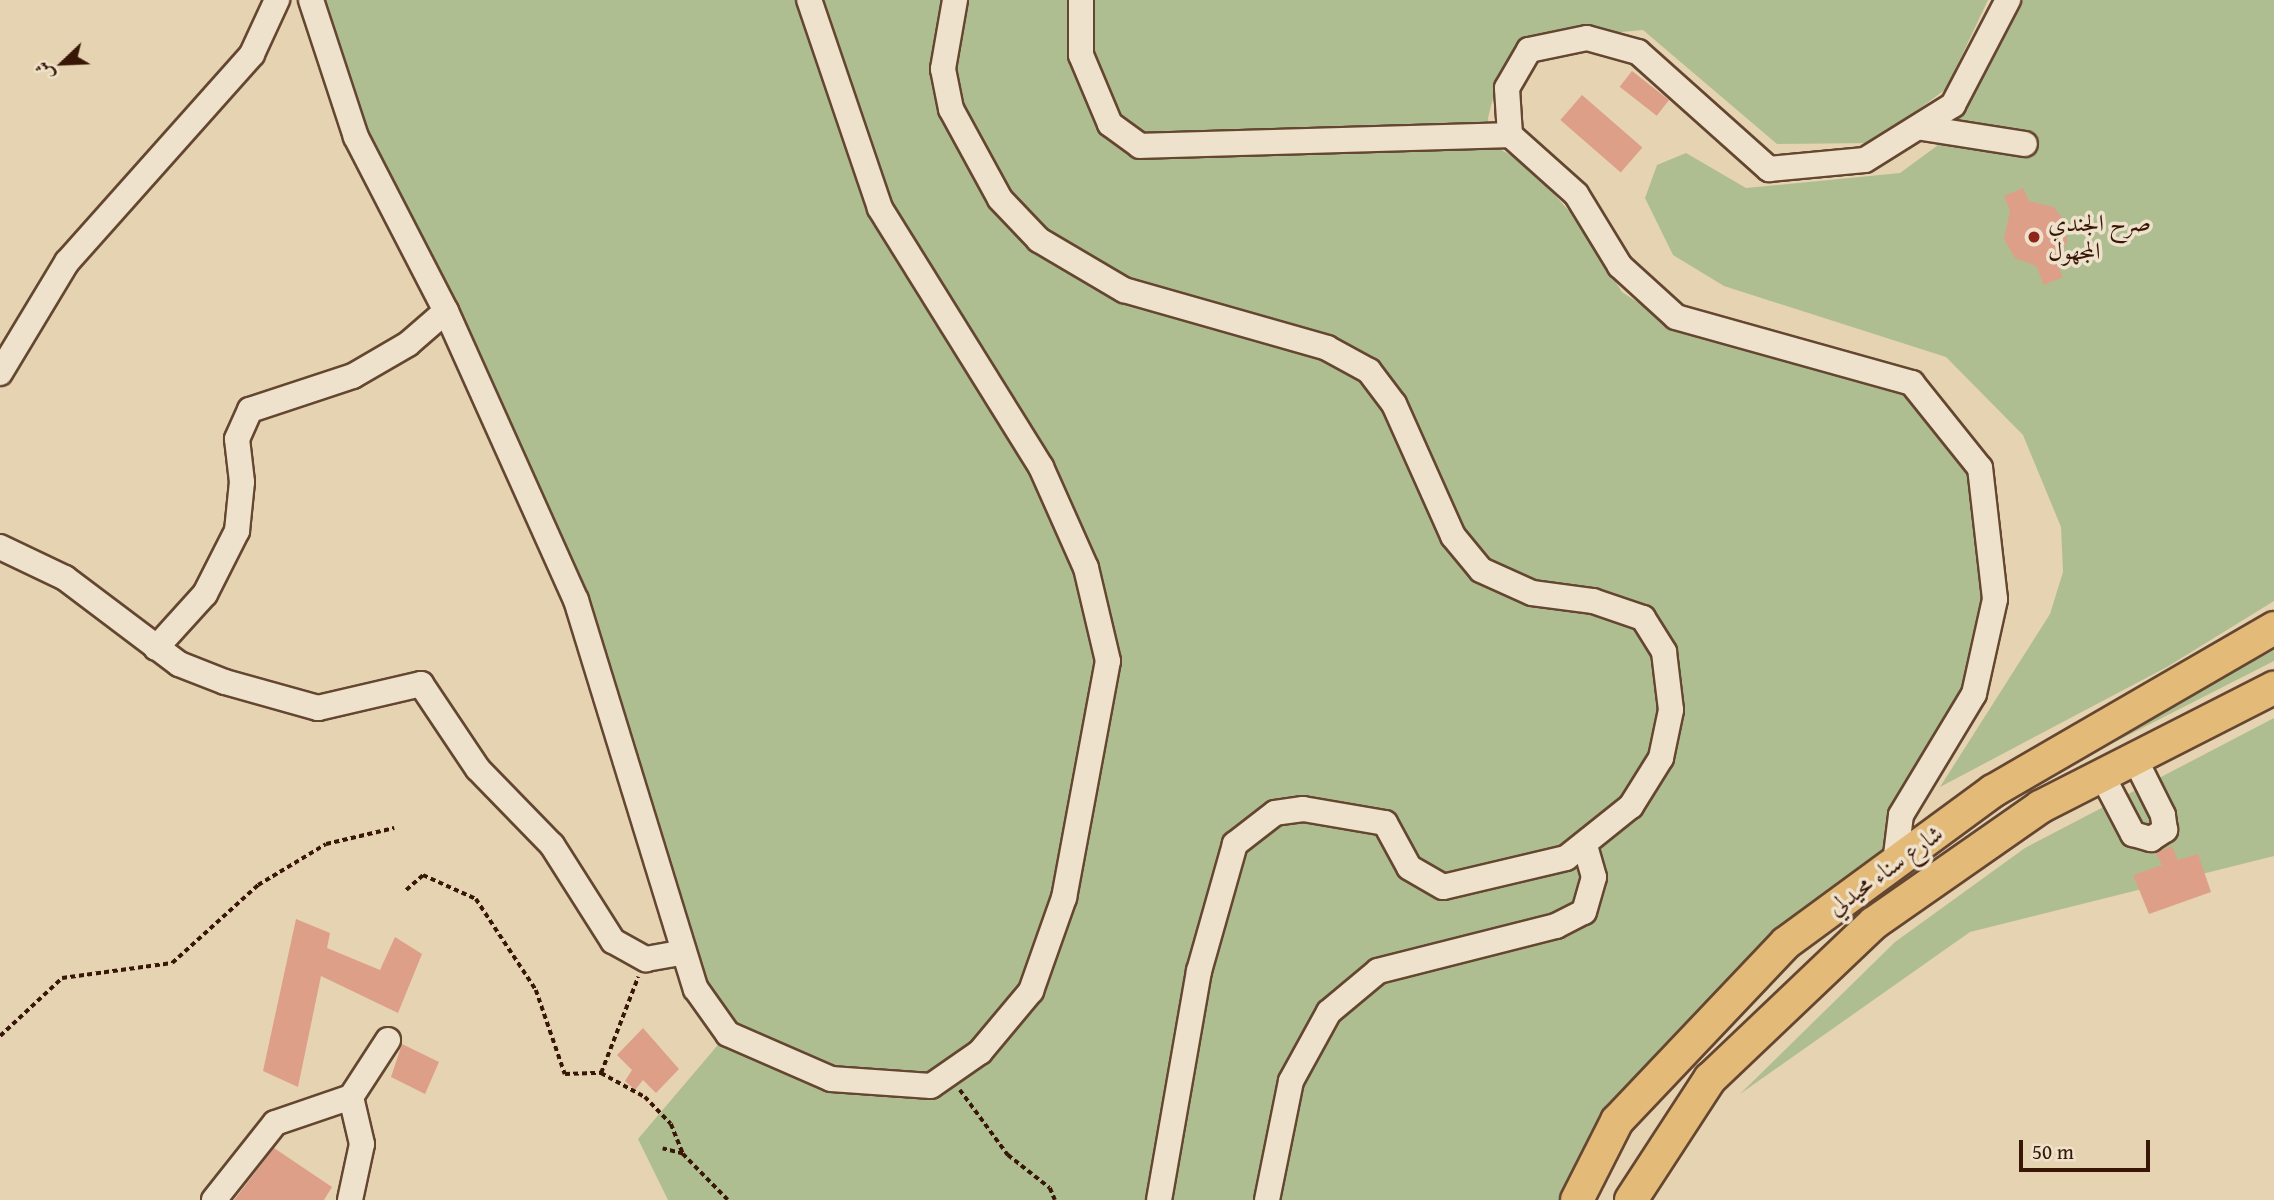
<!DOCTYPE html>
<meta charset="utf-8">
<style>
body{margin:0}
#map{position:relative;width:2274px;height:1200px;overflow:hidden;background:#e6d3b1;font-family:"Gentium Book Plus",Amiri,serif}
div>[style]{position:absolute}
.green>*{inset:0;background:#afbe90}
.building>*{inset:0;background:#de9f89;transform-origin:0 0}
.path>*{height:3.5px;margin-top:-1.75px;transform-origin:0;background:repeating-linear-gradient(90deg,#381706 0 5px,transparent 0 8.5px)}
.roads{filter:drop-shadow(2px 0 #644631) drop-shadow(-2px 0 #644631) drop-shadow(0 2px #644631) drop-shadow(0 -2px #644631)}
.minor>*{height:24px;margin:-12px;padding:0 12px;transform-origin:12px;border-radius:12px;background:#efe2cc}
.major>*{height:32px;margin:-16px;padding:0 16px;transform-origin:16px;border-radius:16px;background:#e3ba78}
.dots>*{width:19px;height:19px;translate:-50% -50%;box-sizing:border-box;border:4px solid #efe2cc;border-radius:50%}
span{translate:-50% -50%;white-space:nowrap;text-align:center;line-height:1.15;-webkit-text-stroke:7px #efe2cc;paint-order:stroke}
.poi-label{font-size:24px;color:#381706}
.left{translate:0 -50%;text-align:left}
.street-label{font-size:24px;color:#381706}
.north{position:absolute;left:28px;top:28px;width:70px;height:70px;-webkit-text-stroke:5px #efe2cc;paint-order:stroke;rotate:247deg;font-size:19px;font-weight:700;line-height:28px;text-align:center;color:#381706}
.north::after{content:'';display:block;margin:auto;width:24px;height:32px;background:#381706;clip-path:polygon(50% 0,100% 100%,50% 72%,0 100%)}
.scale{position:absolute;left:2019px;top:1140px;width:131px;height:32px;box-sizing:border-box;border:4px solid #381706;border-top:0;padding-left:9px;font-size:21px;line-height:24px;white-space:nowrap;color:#381706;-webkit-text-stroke:5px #efe2cc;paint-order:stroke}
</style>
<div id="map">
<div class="green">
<div style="clip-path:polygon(311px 0,1988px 0,1946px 89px,1873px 143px,1777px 144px,1643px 30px,1521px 41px,1498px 78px,1488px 118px,1490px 144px,1526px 163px,1579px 222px,1622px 292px,1671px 324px,1912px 383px,1980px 468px,1995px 599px,1974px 694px,1901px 815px,1895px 863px,1617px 1121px,1577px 1200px,668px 1200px,638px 1139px,728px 1033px,706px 1002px,576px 600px,356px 137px)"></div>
<div style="clip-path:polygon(2023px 0,2274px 0,2274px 601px,2167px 667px,1940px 787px,2050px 614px,2063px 572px,2061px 527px,2023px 435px,1946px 357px,1724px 286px,1673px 255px,1645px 198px,1657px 165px,1686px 153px,1746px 188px,1900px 173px,1945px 140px)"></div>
<div style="clip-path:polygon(2274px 650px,2274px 661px,2099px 750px,2097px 745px)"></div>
<div style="clip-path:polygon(2274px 718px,2274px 856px,1970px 932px,1740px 1094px,1895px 942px,2025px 848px)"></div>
</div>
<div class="building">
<div style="left:1632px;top:71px;width:47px;height:20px;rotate:38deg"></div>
<div style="left:1582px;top:95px;width:80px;height:33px;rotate:41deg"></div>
<div style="clip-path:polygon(2023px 188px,2029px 201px,2054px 207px,2066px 223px,2067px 243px,2055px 259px,2063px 277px,2044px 285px,2036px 266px,2015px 258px,2004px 239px,2010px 211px,2004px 196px)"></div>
<div style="clip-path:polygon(2172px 846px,2178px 860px,2198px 854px,2211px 892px,2149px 914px,2133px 875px,2162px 865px,2156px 853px)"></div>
<div style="clip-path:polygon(296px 919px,330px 933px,327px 948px,380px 970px,395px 937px,422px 954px,398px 1013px,321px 976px,298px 1087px,263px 1071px)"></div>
<div style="clip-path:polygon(643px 1028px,679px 1069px,656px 1093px,643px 1080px,635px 1090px,625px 1081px,632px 1070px,617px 1055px)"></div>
<div style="clip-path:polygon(402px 1044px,439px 1062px,425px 1094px,391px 1077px)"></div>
<div style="clip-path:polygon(274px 1148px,332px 1187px,324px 1200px,234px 1200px)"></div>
</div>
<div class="path">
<div style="left:406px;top:890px;width:23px;rotate:-41deg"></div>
<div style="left:423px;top:875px;width:58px;rotate:24.4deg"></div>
<div style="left:476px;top:899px;width:109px;rotate:56.6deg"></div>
<div style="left:536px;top:990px;width:89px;rotate:71deg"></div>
<div style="left:565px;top:1074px;width:36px;rotate:-2deg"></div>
<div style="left:601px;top:1073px;width:50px;rotate:28.6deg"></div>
<div style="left:645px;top:1097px;width:37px;rotate:46deg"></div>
<div style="left:671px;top:1124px;width:32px;rotate:68deg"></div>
<div style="left:683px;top:1154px;width:21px;rotate:-166deg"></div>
<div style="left:0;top:1036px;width:85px;rotate:-43.1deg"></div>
<div style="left:62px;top:978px;width:111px;rotate:-7.8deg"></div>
<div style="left:172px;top:963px;width:116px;rotate:-42.2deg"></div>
<div style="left:258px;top:885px;width:79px;rotate:-31.1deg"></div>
<div style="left:326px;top:844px;width:70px;rotate:-13.2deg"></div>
<div style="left:601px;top:1073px;width:103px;rotate:-68.9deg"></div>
<div style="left:960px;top:1090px;width:81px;rotate:53.6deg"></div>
<div style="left:1008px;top:1155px;width:53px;rotate:38.2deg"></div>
<div style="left:1050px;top:1188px;width:13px;rotate:67deg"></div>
<div style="left:683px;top:1154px;width:64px;rotate:45.6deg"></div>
</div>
<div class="roads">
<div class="minor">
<div style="left:311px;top:0;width:144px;rotate:71.8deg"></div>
<div style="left:356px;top:137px;width:196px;rotate:62.7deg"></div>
<div style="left:446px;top:311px;width:317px;rotate:65.8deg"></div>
<div style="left:576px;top:600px;width:407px;rotate:72.9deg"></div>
<div style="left:696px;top:989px;width:55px;rotate:54.6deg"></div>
<div style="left:728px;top:1034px;width:112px;rotate:23.6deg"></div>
<div style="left:831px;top:1079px;width:100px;rotate:4deg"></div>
<div style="left:931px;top:1086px;width:60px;rotate:-34.8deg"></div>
<div style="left:980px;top:1052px;width:80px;rotate:-50.1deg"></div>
<div style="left:1031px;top:991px;width:99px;rotate:-70.5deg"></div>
<div style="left:1064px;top:898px;width:241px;rotate:-79.5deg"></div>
<div style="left:1108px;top:661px;width:96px;rotate:-103.3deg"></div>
<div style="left:1086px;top:568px;width:111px;rotate:-114deg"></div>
<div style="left:1041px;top:467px;width:305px;rotate:-121.9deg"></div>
<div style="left:880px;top:208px;width:220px;rotate:-108.8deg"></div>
<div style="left:955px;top:0;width:70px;rotate:99.9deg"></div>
<div style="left:943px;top:69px;width:41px;rotate:78.7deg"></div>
<div style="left:951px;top:109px;width:102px;rotate:61.4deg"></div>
<div style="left:1000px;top:199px;width:57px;rotate:46.4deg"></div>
<div style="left:1039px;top:240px;width:99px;rotate:30.5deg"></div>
<div style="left:1124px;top:290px;width:211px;rotate:15.9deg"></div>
<div style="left:1327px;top:348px;width:48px;rotate:28.7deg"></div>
<div style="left:1369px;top:371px;width:41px;rotate:52.9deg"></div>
<div style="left:1394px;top:404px;width:145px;rotate:65.9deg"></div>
<div style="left:1453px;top:536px;width:44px;rotate:50.5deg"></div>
<div style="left:1481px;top:570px;width:56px;rotate:24.3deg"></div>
<div style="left:1532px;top:593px;width:62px;rotate:7.5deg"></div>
<div style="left:1593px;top:601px;width:53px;rotate:18.8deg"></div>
<div style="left:1643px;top:618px;width:40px;rotate:58deg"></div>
<div style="left:1664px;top:652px;width:58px;rotate:83.1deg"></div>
<div style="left:1671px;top:710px;width:49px;rotate:101.8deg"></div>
<div style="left:1661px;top:758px;width:57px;rotate:122deg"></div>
<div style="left:1631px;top:806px;width:83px;rotate:141.3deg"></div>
<div style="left:1566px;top:858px;width:126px;rotate:166.7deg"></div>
<div style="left:1443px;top:887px;width:39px;rotate:-150deg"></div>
<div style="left:1409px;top:867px;width:50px;rotate:-118.6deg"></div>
<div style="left:1385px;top:823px;width:83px;rotate:-170.3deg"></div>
<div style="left:1303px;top:809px;width:28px;rotate:172deg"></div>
<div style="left:1275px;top:813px;width:51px;rotate:142.2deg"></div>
<div style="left:1235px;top:844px;width:132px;rotate:105.8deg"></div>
<div style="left:1199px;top:971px;width:232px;rotate:99.9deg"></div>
<div style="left:1081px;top:0;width:55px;rotate:90deg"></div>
<div style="left:1081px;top:55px;width:75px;rotate:67.2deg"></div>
<div style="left:1110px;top:124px;width:37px;rotate:36deg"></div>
<div style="left:1140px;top:146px;width:370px;rotate:-1.7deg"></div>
<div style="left:1923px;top:128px;width:103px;rotate:8.9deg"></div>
<div style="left:0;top:373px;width:130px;rotate:-58.9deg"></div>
<div style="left:67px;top:262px;width:278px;rotate:-48.3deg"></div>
<div style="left:252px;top:54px;width:60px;rotate:-65.2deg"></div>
<div style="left:0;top:547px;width:72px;rotate:25.5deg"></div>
<div style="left:65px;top:578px;width:143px;rotate:37deg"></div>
<div style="left:179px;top:664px;width:49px;rotate:21.4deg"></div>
<div style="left:225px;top:682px;width:97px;rotate:15.6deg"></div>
<div style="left:318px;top:708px;width:106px;rotate:-13.1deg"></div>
<div style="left:421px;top:684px;width:102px;rotate:56.2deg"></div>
<div style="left:478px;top:769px;width:106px;rotate:45.8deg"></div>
<div style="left:552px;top:845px;width:114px;rotate:57.6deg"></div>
<div style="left:613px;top:941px;width:38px;rotate:29deg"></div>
<div style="left:646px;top:959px;width:35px;rotate:-10deg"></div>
<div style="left:156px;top:648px;width:73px;rotate:-47.8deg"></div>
<div style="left:205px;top:594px;width:71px;rotate:-63.1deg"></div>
<div style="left:237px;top:531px;width:49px;rotate:-84.2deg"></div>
<div style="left:242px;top:482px;width:43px;rotate:-96.6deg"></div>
<div style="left:237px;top:439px;width:32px;rotate:-66deg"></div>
<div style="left:250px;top:410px;width:108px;rotate:-18.3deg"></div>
<div style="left:353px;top:376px;width:64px;rotate:-30.2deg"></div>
<div style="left:408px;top:344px;width:50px;rotate:-41deg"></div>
<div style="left:2102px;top:775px;width:67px;rotate:62.3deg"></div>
<div style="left:2133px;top:834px;width:19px;rotate:16deg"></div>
<div style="left:2151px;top:839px;width:17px;rotate:-33deg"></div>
<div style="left:2165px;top:830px;width:15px;rotate:-98deg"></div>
<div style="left:2163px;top:815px;width:63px;rotate:-116.6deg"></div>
<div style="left:1895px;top:863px;width:48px;rotate:-82.9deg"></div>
<div style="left:1901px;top:815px;width:141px;rotate:-58.9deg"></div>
<div style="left:1974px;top:694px;width:97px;rotate:-77.5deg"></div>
<div style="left:1995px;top:599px;width:132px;rotate:-96.5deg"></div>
<div style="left:1980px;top:468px;width:109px;rotate:-128.7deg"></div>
<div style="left:1912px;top:383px;width:245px;rotate:-164.4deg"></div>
<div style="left:1676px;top:317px;width:76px;rotate:-137.7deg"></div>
<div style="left:1620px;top:266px;width:84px;rotate:-121.4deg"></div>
<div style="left:1576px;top:194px;width:89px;rotate:-138.2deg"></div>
<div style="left:1510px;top:135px;width:47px;rotate:-93.7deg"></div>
<div style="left:1507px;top:88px;width:44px;rotate:-59.9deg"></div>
<div style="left:1529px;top:50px;width:59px;rotate:-11.7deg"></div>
<div style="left:1587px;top:38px;width:53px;rotate:15.4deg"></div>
<div style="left:1638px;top:52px;width:176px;rotate:41.8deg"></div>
<div style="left:1769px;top:169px;width:96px;rotate:-5.4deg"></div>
<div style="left:1865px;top:160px;width:104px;rotate:-32deg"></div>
<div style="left:1953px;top:105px;width:119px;rotate:-62.4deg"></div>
<div style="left:214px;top:1200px;width:98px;rotate:-51.6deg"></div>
<div style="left:275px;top:1123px;width:80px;rotate:-18.9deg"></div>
<div style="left:351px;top:1097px;width:68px;rotate:-57deg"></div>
<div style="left:350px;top:1200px;width:57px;rotate:-77.9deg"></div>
<div style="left:362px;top:1144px;width:48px;rotate:-103.2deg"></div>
<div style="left:1267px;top:1200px;width:121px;rotate:-78.6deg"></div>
<div style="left:1291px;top:1081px;width:79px;rotate:-61.2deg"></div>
<div style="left:1329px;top:1012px;width:64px;rotate:-39.9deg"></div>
<div style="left:1378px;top:971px;width:184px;rotate:-14.2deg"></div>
<div style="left:1556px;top:926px;width:31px;rotate:-27deg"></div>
<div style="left:1584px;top:912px;width:36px;rotate:-74deg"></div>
<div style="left:1594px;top:877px;width:32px;rotate:-106deg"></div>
</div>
<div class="major">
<div style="left:1577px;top:1200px;width:89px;rotate:-63.1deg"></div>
<div style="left:1617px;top:1121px;width:245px;rotate:-46.5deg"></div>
<div style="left:1786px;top:943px;width:257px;rotate:-36.3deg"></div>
<div style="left:1993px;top:791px;width:325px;rotate:-30.1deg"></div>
<div style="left:1631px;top:1200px;width:145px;rotate:-56.9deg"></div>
<div style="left:1710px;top:1079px;width:226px;rotate:-43.6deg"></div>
<div style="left:1874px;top:923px;width:203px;rotate:-34.9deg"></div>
<div style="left:2040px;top:807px;width:263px;rotate:-27deg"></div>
</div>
</div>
<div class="dots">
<div style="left:2034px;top:237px;background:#8f2418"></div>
</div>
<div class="poi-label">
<span class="left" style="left:2048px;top:237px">صرح الجندي<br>المجهول</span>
</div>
<div class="street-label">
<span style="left:1885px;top:870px;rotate:-36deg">شارع سناء محيدلي</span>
</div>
<div class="north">ش</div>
<div class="scale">50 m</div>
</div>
